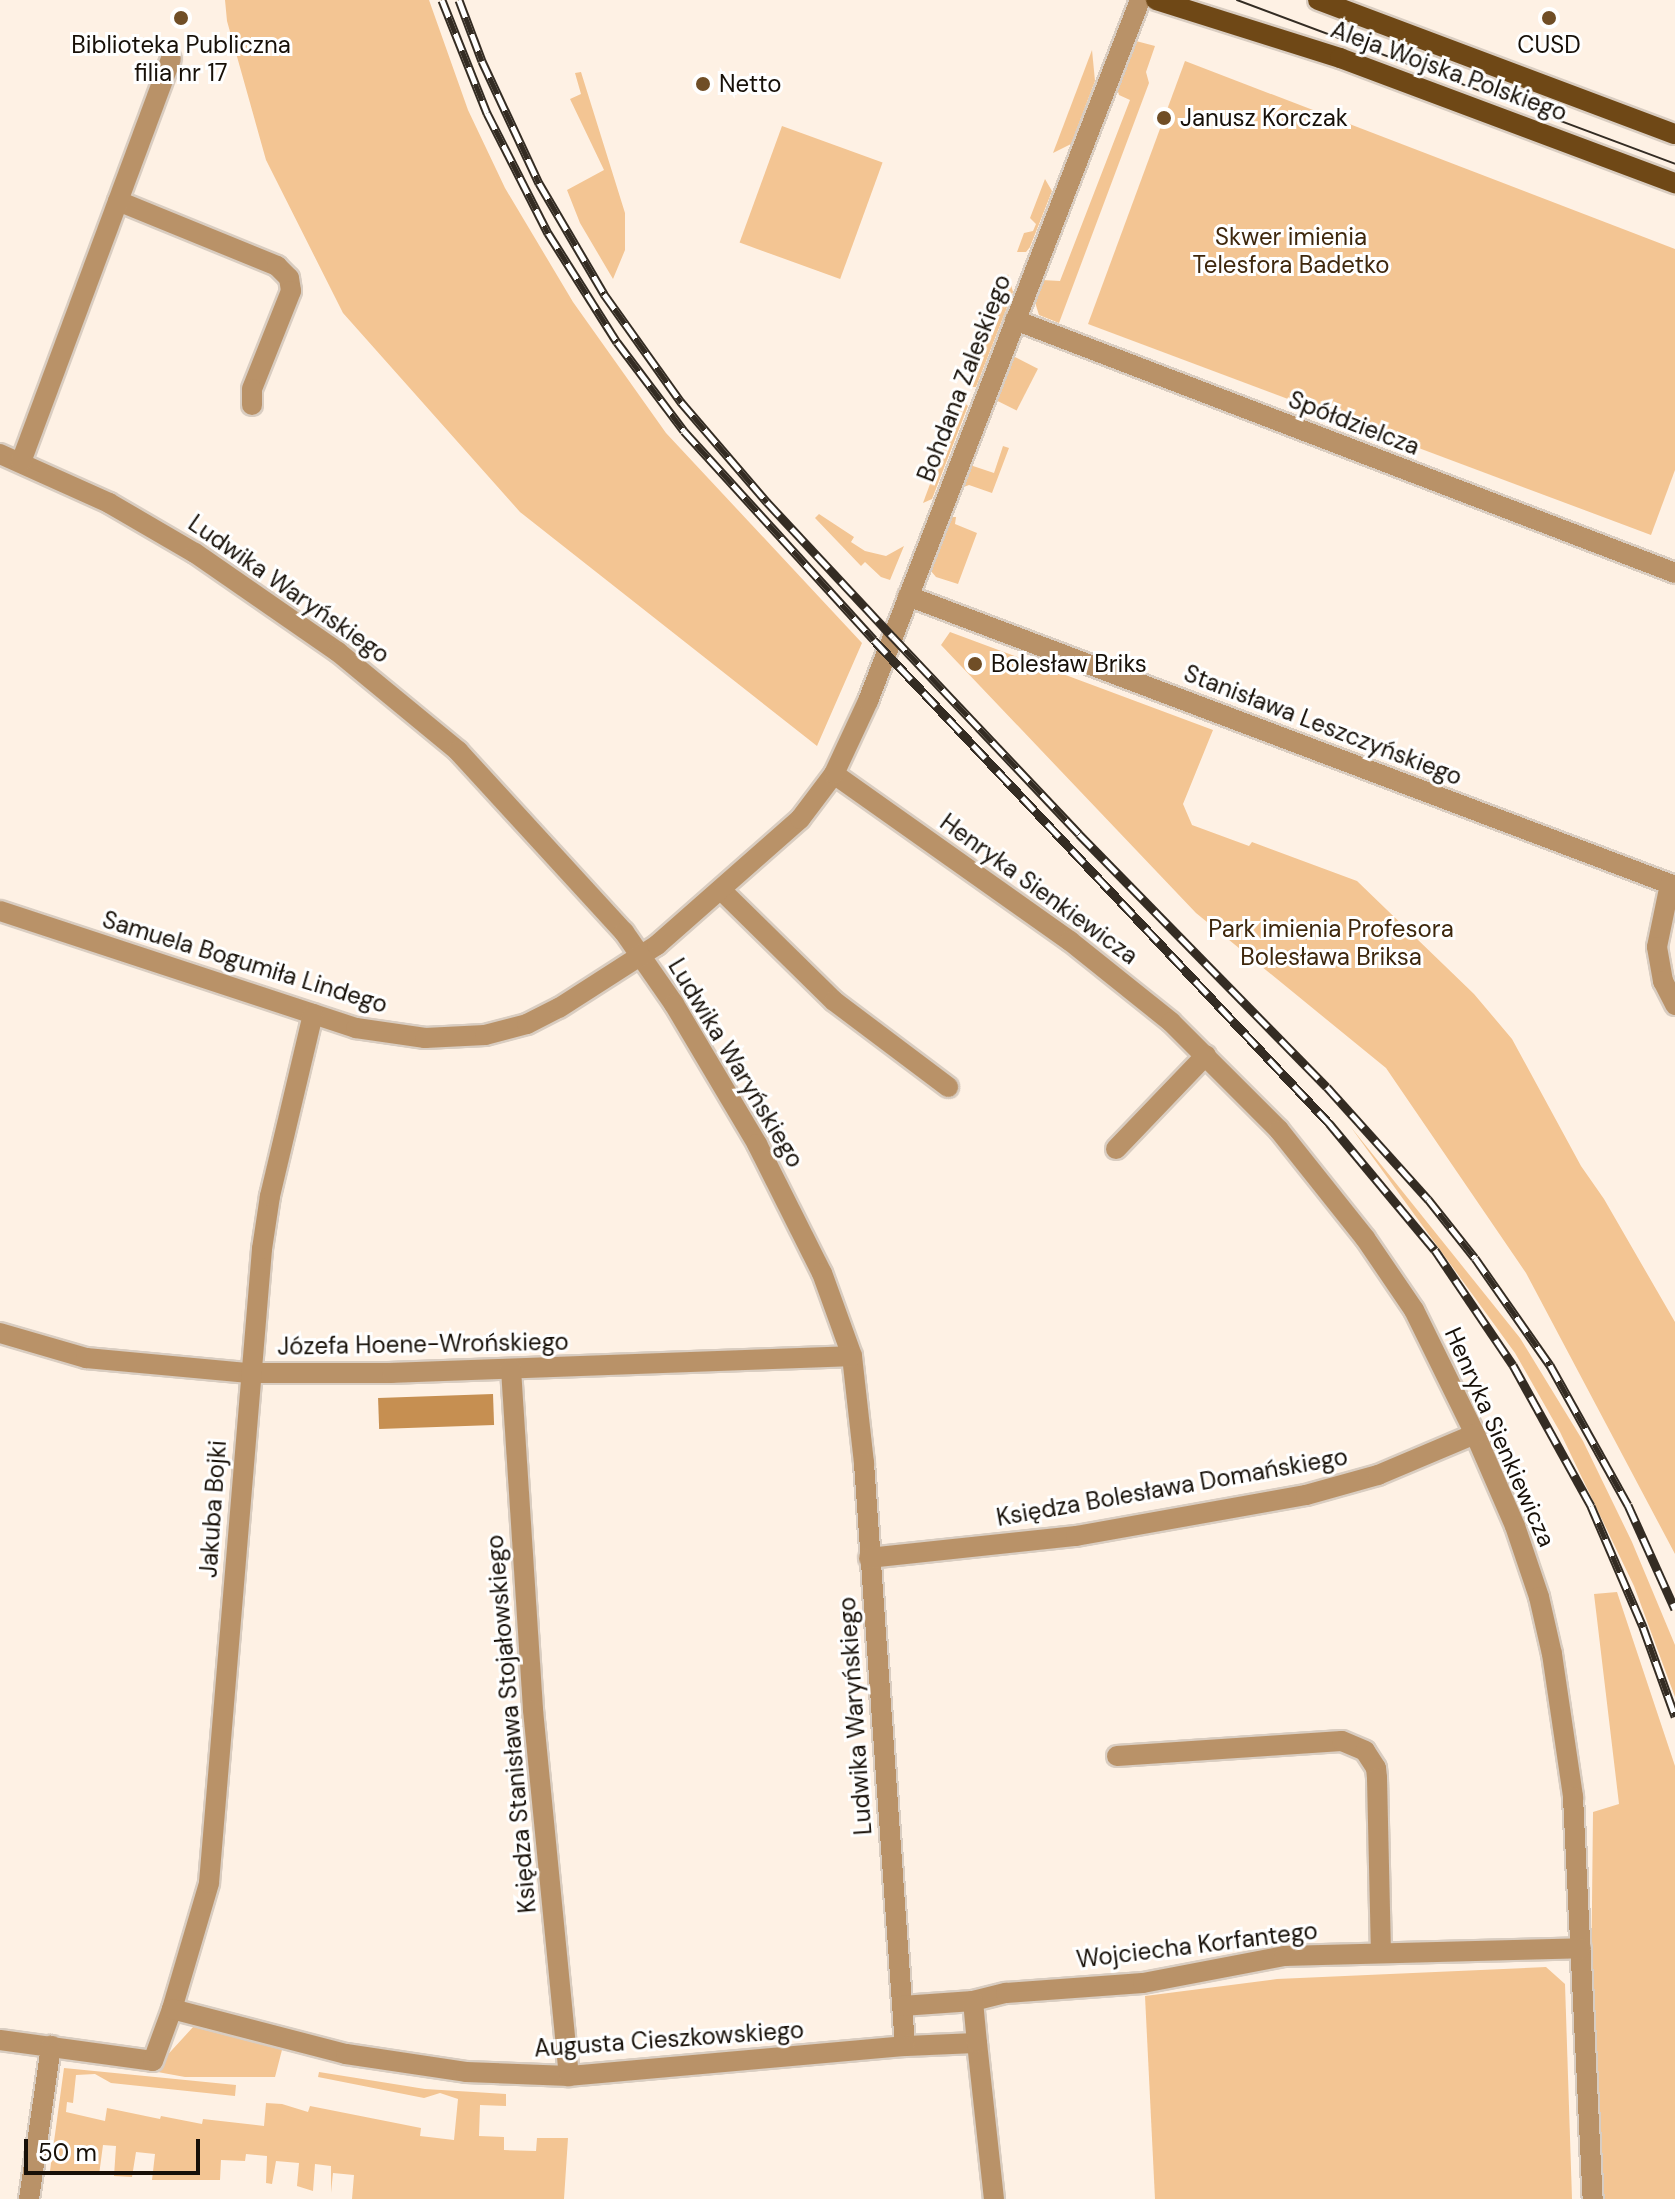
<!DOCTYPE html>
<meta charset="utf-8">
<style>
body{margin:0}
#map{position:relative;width:1675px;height:2199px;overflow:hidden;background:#fef1e4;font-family:"DM Sans",sans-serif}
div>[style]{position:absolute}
.green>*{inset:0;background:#f3c593;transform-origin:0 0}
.water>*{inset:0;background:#c68f51;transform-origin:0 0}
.roads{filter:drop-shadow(2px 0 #d9cdc1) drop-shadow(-2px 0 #d9cdc1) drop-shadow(0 2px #d9cdc1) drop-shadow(0 -2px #d9cdc1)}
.minor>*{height:20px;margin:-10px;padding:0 10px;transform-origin:10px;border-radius:10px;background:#b99268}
.major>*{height:20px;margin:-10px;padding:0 10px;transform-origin:10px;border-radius:10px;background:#6f4816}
.tram>*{height:2px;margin:-1px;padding:0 1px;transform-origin:1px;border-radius:1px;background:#342c23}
.rail>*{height:9px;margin-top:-4.5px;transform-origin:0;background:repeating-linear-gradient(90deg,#fff 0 18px,#342c23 0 36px);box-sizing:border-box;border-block:2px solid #342c23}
.dots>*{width:22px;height:22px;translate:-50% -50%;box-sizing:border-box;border:4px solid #fff;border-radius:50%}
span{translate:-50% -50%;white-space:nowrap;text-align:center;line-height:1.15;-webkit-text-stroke:6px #fff;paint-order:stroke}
.poi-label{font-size:24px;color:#171008}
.left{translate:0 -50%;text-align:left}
.street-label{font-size:24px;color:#171008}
.park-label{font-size:24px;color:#3e270c}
.scale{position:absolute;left:24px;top:2139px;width:176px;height:36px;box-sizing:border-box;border:4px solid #171008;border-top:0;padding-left:10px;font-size:24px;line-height:28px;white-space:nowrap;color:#171008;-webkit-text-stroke:6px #fff;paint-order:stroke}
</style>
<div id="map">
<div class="green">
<div style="clip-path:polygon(225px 0,429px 0,468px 110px,505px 188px,573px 302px,666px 433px,862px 643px,817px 746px,520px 512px,343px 313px,266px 160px,227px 21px)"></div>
<div style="clip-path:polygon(1136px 41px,1155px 46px,1146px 72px,1149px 83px,1059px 323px,1039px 315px,1034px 299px,1042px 280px,1060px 281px,1130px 100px,1119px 95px,1117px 88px)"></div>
<div style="clip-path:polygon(1092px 50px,1095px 81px,1071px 144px,1053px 153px)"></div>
<div style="clip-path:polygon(1185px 61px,1675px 249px,1675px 470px,1651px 535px,1088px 324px)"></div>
<div style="clip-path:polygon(581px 72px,625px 213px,625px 250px,613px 279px,580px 223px,567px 190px,604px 170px,570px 99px,581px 94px,575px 73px)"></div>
<div style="left:782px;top:126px;width:107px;height:124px;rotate:20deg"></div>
<div style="clip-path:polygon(1045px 179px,1052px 191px,1030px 247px,1026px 252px,1017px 252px,1024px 233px,1033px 231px,1036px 224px,1030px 218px)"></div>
<div style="clip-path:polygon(1008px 274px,1013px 292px,976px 387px,970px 387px,966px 386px)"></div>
<div style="left:1013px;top:356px;width:28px;height:47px;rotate:27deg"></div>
<div style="clip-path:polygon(961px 400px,968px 406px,932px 499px,923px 503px)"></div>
<div style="clip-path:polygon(1003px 446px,1009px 448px,992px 493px,969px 485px,961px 488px,970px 465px,994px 473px)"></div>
<div style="clip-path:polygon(819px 514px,854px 537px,851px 542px,865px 551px,886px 556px,904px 546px,890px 580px,881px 577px,865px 562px,861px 566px,815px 518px)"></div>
<div style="clip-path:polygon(951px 517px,956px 517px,955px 524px,977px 533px,958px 584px,936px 577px,930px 570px)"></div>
<div style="clip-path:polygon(950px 632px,1213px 730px,1183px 804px,1192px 825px,1249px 846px,1252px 842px,1357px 881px,1474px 994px,1512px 1039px,1581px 1166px,1604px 1199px,1675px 1322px,1675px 1554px,1526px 1273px,1386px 1068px,1196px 913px,941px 645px)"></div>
<div style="clip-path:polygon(1350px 1126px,1520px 1338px,1583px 1441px,1632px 1542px,1675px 1645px,1675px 1697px,1634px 1586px,1560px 1432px,1515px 1353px)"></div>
<div style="clip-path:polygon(1617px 1592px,1675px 1766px,1675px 2199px,1603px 2199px,1591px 1995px,1593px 1812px,1619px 1804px,1594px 1594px)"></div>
<div style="clip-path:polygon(1546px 1967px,1565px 1984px,1572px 2199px,1155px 2199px,1145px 1996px,1277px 1979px)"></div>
<div style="clip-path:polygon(199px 2024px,283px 2046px,275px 2077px,185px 2077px,141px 2069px,161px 2062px,194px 2026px)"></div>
<div style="clip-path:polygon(64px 2068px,236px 2085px,235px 2096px,111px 2083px,95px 2074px,76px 2075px,73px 2103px,67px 2102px,66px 2112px,105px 2121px,107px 2108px,160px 2119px,161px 2116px,202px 2124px,203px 2119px,264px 2126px,266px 2103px,282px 2104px,308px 2112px,310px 2106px,421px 2128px,420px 2136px,454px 2140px,458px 2099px,440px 2093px,424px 2098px,318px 2077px,319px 2072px,425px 2089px,506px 2094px,506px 2106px,480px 2105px,479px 2136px,504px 2137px,504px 2150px,536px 2151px,537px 2138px,568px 2138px,564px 2199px,352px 2199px,354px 2175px,333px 2173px,331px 2193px,331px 2166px,315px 2164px,313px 2191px,297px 2186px,299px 2163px,276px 2161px,272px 2184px,266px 2183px,267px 2156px,246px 2154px,245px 2161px,221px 2160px,220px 2180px,152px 2180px,155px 2154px,136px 2152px,132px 2177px,114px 2176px,116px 2146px,103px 2145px,99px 2175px,50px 2171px)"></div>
</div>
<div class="water">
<div style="left:493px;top:1394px;width:31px;height:115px;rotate:88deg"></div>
</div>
<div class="roads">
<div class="minor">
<div style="left:118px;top:201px;width:172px;rotate:22.2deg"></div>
<div style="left:277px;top:266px;width:17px;rotate:45deg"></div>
<div style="left:289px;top:278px;width:13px;rotate:81deg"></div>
<div style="left:291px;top:291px;width:105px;rotate:111.7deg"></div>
<div style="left:252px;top:389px;width:16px;rotate:90deg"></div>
<div style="left:1015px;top:320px;width:707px;rotate:20.97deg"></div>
<div style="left:0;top:454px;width:120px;rotate:24.2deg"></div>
<div style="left:109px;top:503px;width:99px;rotate:30.2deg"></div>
<div style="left:195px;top:553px;width:174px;rotate:34.7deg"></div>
<div style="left:338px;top:652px;width:156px;rotate:39.5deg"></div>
<div style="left:458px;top:751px;width:246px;rotate:47.5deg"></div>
<div style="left:624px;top:932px;width:88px;rotate:55.2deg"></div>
<div style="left:674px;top:1004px;width:163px;rotate:59.3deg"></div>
<div style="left:757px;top:1144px;width:144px;rotate:63.3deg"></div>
<div style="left:822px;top:1273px;width:88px;rotate:70.1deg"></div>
<div style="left:852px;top:1356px;width:108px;rotate:83.6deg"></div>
<div style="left:864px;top:1463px;width:584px;rotate:85.98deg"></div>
<div style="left:905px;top:2046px;width:72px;rotate:-2.4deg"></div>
<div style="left:977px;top:2043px;width:157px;rotate:83.8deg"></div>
<div style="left:21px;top:462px;width:430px;rotate:-69.6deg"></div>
<div style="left:908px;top:596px;width:820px;rotate:20.71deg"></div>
<div style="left:834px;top:774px;width:289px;rotate:35.3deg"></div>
<div style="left:1070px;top:941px;width:129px;rotate:38.7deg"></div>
<div style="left:1171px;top:1022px;width:153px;rotate:45deg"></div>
<div style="left:1279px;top:1130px;width:138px;rotate:51.5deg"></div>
<div style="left:1365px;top:1238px;width:87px;rotate:55.8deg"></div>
<div style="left:1414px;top:1310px;width:138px;rotate:63.8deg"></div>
<div style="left:1475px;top:1434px;width:100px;rotate:66.5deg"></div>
<div style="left:1515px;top:1526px;width:75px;rotate:71.3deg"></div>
<div style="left:1539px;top:1597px;width:58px;rotate:77.2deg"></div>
<div style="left:1552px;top:1654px;width:145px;rotate:81.6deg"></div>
<div style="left:1573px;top:1797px;width:402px;rotate:87.2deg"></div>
<div style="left:1670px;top:884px;width:64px;rotate:101.7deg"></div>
<div style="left:1657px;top:947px;width:35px;rotate:80deg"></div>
<div style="left:1663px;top:981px;width:27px;rotate:63deg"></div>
<div style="left:721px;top:890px;width:158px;rotate:44.5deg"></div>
<div style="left:834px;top:1001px;width:143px;rotate:37deg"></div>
<div style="left:0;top:911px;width:375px;rotate:18.2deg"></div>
<div style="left:356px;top:1028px;width:70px;rotate:8.2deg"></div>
<div style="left:425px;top:1038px;width:60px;rotate:-2.9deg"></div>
<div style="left:485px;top:1035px;width:43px;rotate:-14.7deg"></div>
<div style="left:527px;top:1024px;width:36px;rotate:-27deg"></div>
<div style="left:559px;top:1008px;width:117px;rotate:-32.7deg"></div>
<div style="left:657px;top:945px;width:191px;rotate:-41.4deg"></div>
<div style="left:800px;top:819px;width:56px;rotate:-52.9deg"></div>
<div style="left:834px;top:774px;width:81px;rotate:-65deg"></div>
<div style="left:868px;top:701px;width:752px;rotate:-68.79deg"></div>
<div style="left:1116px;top:1149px;width:130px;rotate:-46.2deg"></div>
<div style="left:0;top:1333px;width:90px;rotate:16.2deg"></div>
<div style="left:86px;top:1358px;width:164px;rotate:5.3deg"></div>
<div style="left:249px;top:1373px;width:143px"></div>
<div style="left:392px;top:1373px;width:460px;rotate:-2.1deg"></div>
<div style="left:511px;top:1369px;width:342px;rotate:86.3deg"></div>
<div style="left:533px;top:1710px;width:368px;rotate:84.4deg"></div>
<div style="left:869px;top:1558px;width:208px;rotate:-6.1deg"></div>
<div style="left:1076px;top:1536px;width:234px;rotate:-10.1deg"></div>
<div style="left:1306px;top:1495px;width:75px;rotate:-15.5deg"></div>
<div style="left:1378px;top:1475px;width:105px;rotate:-22.9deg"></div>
<div style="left:1117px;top:1756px;width:225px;rotate:-3.8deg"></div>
<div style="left:1342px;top:1741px;width:25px;rotate:23deg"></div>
<div style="left:1365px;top:1751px;width:20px;rotate:57deg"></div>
<div style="left:1376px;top:1768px;width:10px;rotate:84deg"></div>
<div style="left:1377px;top:1778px;width:174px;rotate:88.7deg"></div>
<div style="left:973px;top:2001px;width:34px;rotate:-14deg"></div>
<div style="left:1006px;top:1993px;width:137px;rotate:-4.2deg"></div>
<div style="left:1143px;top:1983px;width:144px;rotate:-10.8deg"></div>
<div style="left:1284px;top:1956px;width:297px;rotate:-1.5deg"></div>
<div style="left:902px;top:2006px;width:71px;rotate:-4deg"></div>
<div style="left:973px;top:2001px;width:42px;rotate:84.6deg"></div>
<div style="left:172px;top:2009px;width:131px;rotate:-73.6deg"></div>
<div style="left:209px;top:1883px;width:636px;rotate:-85.22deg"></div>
<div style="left:262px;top:1249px;width:54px;rotate:-81.4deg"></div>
<div style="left:270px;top:1196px;width:187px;rotate:-76.7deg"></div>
<div style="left:0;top:2040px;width:154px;rotate:7.8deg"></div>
<div style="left:153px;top:2061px;width:55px;rotate:-69.9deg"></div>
<div style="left:172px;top:2009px;width:180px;rotate:14.5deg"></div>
<div style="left:346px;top:2054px;width:121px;rotate:8.5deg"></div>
<div style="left:466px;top:2072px;width:103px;rotate:2.2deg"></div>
<div style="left:569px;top:2076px;width:337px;rotate:-5.1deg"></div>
<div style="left:29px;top:2199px;width:155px;rotate:-81.8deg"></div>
</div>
<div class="major">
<div style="left:1156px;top:0;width:193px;rotate:17.5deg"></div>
<div style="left:1340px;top:58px;width:358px;rotate:20.5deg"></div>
<div style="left:1318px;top:0;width:381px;rotate:20.6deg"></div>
</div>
</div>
<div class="tram">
<div style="left:1237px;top:0;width:468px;rotate:20.5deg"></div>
</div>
<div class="rail">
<div style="left:442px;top:0;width:122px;rotate:68.3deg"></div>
<div style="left:487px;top:113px;width:135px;rotate:63.1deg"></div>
<div style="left:548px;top:233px;width:129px;rotate:57.7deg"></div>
<div style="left:617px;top:342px;width:111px;rotate:53deg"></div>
<div style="left:684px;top:431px;width:282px;rotate:47.7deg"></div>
<div style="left:874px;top:640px;width:664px;rotate:46.71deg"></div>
<div style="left:1329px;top:1123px;width:165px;rotate:50.2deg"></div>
<div style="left:1435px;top:1250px;width:139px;rotate:55.9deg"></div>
<div style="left:1513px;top:1365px;width:161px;rotate:61deg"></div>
<div style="left:1591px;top:1506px;width:132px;rotate:66.7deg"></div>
<div style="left:1643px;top:1627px;width:95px;rotate:70.2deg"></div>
<div style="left:459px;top:0;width:65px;rotate:69.3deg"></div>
<div style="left:482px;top:61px;width:135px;rotate:65deg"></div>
<div style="left:539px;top:183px;width:129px;rotate:59.6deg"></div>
<div style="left:604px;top:294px;width:133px;rotate:54.5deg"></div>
<div style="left:681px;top:402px;width:132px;rotate:49.3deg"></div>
<div style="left:767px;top:502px;width:185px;rotate:47deg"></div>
<div style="left:893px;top:637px;width:271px;rotate:46.6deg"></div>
<div style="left:1079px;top:834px;width:354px;rotate:45.6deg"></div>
<div style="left:1327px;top:1087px;width:151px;rotate:48deg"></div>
<div style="left:1428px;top:1199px;width:75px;rotate:51.5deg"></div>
<div style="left:1475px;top:1258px;width:131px;rotate:55deg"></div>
<div style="left:1550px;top:1365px;width:160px;rotate:60.9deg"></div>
<div style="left:1628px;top:1505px;width:114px;rotate:65.7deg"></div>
</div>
<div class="dots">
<div style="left:181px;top:18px;background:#704e26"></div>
<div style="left:1549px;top:18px;background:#704e26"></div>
<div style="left:703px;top:84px;background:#704e26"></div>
<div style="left:1164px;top:118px;background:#704e26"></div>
<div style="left:975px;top:664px;background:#704e26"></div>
</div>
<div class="poi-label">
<span style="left:181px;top:59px">Biblioteka Publiczna<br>filia nr 17</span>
<span style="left:1549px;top:45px">CUSD</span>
<span class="left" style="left:719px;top:84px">Netto</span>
<span class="left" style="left:1180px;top:118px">Janusz Korczak</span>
<span class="left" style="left:991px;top:664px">Bolesław Briks</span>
</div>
<div class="street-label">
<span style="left:1449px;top:71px;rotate:20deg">Aleja Wojska Polskiego</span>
<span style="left:964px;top:378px;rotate:-69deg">Bohdana Zaleskiego</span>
<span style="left:1354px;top:423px;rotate:21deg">Spółdzielcza</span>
<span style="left:289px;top:589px;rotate:35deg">Ludwika Waryńskiego</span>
<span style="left:1323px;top:725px;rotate:21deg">Stanisława Leszczyńskiego</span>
<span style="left:1039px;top:889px;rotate:36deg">Henryka Sienkiewicza</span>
<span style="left:245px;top:962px;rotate:17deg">Samuela Bogumiła Lindego</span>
<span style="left:736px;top:1063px;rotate:59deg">Ludwika Waryńskiego</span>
<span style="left:423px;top:1344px;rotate:-1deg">Józefa Hoene-Wrońskiego</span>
<span style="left:1500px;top:1437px;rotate:66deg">Henryka Sienkiewicza</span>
<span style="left:1172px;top:1487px;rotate:-10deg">Księdza Bolesława Domańskiego</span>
<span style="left:213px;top:1509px;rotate:-86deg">Jakuba Bojki</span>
<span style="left:855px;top:1716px;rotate:-94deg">Ludwika Waryńskiego</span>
<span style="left:511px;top:1724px;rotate:-95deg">Księdza Stanisława Stojałowskiego</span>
<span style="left:1197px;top:1945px;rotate:-7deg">Wojciecha Korfantego</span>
<span style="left:669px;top:2039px;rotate:-4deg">Augusta Cieszkowskiego</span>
</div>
<div class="park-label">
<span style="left:1291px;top:251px">Skwer imienia<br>Telesfora Badetko</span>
<span style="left:1331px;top:943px">Park imienia Profesora<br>Bolesława Briksa</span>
</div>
<div class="scale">50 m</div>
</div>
